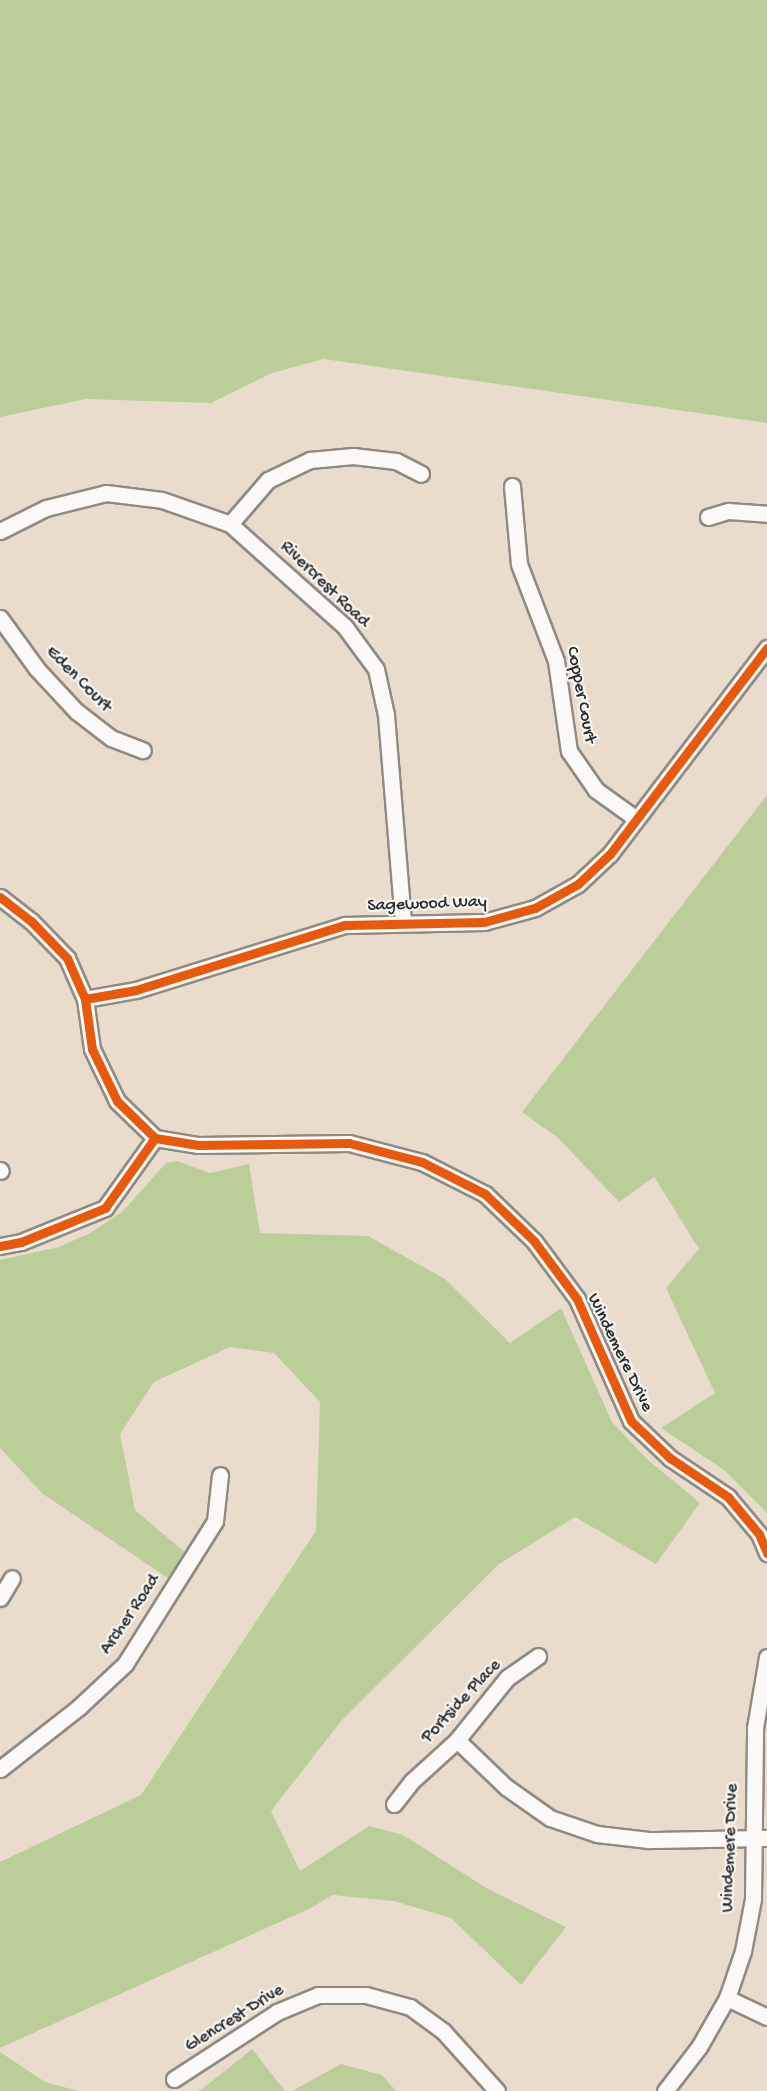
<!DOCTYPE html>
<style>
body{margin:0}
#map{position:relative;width:767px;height:2091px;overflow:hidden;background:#e9dccd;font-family:"Gochi Hand",sans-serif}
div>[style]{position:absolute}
.green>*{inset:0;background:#bbce9a}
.roads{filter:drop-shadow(2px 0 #908a82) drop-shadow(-2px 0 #908a82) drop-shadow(0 2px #908a82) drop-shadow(0 -2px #908a82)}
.minor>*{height:15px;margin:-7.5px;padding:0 7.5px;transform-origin:7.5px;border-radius:7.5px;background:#fcfaf8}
.cycleway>*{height:9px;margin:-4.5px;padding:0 4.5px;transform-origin:4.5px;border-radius:4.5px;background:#e8590c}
span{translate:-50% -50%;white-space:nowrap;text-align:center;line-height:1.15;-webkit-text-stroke:4.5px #f6f6f2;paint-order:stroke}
.street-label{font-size:18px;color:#2b2b2b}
</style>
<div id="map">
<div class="green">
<div style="clip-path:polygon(0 0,767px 0,767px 423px,324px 359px,272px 373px,211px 403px,86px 399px,0 417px)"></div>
<div style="clip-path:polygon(767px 795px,767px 1513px,724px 1470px,661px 1428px,715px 1393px,666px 1288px,699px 1249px,654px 1177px,619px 1202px,558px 1138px,522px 1112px)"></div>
<div style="clip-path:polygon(177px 1161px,210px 1173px,249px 1164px,260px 1233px,368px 1236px,445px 1279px,510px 1343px,561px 1308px,612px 1422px,647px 1459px,700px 1503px,656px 1564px,575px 1517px,499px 1564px,342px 1720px,271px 1811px,300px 1871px,369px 1826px,403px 1835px,488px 1889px,566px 1927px,521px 1985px,451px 1918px,394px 1901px,332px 1895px,313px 1907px,0 2048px,0 1862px,141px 1795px,316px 1531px,320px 1402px,274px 1353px,230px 1347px,154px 1382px,120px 1434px,135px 1510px,186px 1553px,168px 1578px,43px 1494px,0 1448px,0 1260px,59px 1247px,90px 1233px,122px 1212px,166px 1163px)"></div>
<div style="clip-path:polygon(252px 2049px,285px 2091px,199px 2091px,215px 2079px)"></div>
<div style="clip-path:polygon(0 2052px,45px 2082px,78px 2091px,0 2091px)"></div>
<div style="clip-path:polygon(341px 2064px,382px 2075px,396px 2091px,292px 2091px)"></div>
</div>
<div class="roads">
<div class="minor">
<div style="left:512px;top:486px;width:78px;rotate:84.9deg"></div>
<div style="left:519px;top:564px;width:104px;rotate:69.1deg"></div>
<div style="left:556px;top:661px;width:91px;rotate:81.8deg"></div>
<div style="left:569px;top:751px;width:47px;rotate:55.3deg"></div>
<div style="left:596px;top:790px;width:48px;rotate:35.7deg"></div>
<div style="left:708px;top:517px;width:21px;rotate:-17deg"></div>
<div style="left:728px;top:511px;width:39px;rotate:4deg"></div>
<div style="left:230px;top:524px;width:58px;rotate:-49.2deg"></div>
<div style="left:268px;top:480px;width:47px;rotate:-25.5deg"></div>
<div style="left:310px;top:460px;width:43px;rotate:-5.3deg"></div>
<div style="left:353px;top:456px;width:43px;rotate:6.6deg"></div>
<div style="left:396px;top:461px;width:28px;rotate:27deg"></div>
<div style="left:0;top:531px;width:51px;rotate:-26.6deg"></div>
<div style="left:46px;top:508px;width:62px;rotate:-14deg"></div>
<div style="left:106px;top:493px;width:56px;rotate:7.1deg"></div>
<div style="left:162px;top:500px;width:72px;rotate:19.4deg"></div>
<div style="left:230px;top:524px;width:154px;rotate:41.8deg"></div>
<div style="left:345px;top:627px;width:52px;rotate:53.6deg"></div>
<div style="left:376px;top:669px;width:47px;rotate:77.7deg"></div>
<div style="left:386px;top:715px;width:208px;rotate:85.3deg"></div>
<div style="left:0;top:618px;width:63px;rotate:54deg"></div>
<div style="left:37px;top:669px;width:57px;rotate:47.1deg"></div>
<div style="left:76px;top:711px;width:44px;rotate:37.6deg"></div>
<div style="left:111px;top:738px;width:34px;rotate:21deg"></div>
<div style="left:0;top:897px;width:39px;rotate:38deg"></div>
<div style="left:31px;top:921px;width:52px;rotate:45.8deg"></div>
<div style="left:67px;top:958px;width:45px;rotate:66.3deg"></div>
<div style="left:85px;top:999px;width:50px;rotate:82deg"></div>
<div style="left:92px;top:1049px;width:58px;rotate:64.3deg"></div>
<div style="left:117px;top:1101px;width:53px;rotate:44.2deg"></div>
<div style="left:85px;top:999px;width:52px;rotate:-10deg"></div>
<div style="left:136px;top:990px;width:219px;rotate:-17.3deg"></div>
<div style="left:345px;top:925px;width:139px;rotate:-1.2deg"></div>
<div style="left:484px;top:922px;width:53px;rotate:-15.4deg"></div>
<div style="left:535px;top:908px;width:49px;rotate:-29.2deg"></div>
<div style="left:578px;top:884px;width:44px;rotate:-43.2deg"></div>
<div style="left:610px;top:854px;width:259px;rotate:-52.7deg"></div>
<div style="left:155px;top:1138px;width:44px;rotate:9.2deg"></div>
<div style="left:198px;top:1145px;width:151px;rotate:-0.8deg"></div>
<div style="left:349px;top:1143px;width:75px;rotate:14.6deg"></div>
<div style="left:422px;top:1162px;width:71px;rotate:26.9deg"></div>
<div style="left:485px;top:1194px;width:68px;rotate:43.8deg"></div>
<div style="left:534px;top:1241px;width:72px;rotate:53.4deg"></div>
<div style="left:577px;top:1299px;width:133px;rotate:66.1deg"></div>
<div style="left:631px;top:1421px;width:54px;rotate:43.5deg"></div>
<div style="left:670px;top:1458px;width:70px;rotate:33.9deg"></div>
<div style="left:728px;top:1497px;width:48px;rotate:50deg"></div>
<div style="left:759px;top:1534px;width:21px;rotate:67deg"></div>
<div style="left:0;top:1170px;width:1px;rotate:45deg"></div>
<div style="left:0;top:1246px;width:21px;rotate:-11deg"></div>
<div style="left:21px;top:1242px;width:91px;rotate:-22deg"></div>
<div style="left:105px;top:1208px;width:86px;rotate:-54.5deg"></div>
<div style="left:0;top:1598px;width:23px;rotate:-59deg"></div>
<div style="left:457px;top:1740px;width:68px;rotate:43.8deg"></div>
<div style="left:506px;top:1787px;width:54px;rotate:35.2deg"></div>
<div style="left:550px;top:1818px;width:50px;rotate:18.8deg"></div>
<div style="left:597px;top:1834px;width:52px;rotate:6.6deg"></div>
<div style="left:649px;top:1840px;width:118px;rotate:-1deg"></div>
<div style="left:0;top:1769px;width:100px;rotate:-38.1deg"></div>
<div style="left:79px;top:1707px;width:63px;rotate:-43.1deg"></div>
<div style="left:125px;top:1664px;width:169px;rotate:-57.8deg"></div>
<div style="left:215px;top:1521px;width:46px;rotate:-83.8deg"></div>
<div style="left:394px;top:1804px;width:29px;rotate:-52deg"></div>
<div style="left:412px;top:1781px;width:61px;rotate:-42.3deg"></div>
<div style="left:457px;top:1740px;width:80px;rotate:-51.1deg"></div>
<div style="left:507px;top:1678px;width:38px;rotate:-35deg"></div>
<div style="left:727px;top:1998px;width:44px;rotate:25.4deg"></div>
<div style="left:174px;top:2079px;width:123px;rotate:-33deg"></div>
<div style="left:277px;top:2012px;width:44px;rotate:-22.5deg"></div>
<div style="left:318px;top:1995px;width:48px"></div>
<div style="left:366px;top:1995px;width:46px;rotate:15.3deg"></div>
<div style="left:410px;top:2007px;width:41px;rotate:36deg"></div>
<div style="left:443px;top:2031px;width:81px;rotate:48deg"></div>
<div style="left:665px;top:2091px;width:56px;rotate:-52.3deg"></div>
<div style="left:699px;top:2047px;width:56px;rotate:-60.3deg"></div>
<div style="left:727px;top:1998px;width:50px;rotate:-71.2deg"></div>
<div style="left:743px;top:1951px;width:53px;rotate:-79.1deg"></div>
<div style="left:753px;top:1899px;width:171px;rotate:-89.3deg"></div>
<div style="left:755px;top:1728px;width:72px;rotate:-80.4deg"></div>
</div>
</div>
<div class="cycleway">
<div style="left:0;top:897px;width:39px;rotate:38deg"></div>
<div style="left:31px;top:921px;width:52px;rotate:45.8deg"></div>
<div style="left:67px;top:958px;width:45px;rotate:66.3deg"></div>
<div style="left:85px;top:999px;width:50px;rotate:82deg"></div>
<div style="left:92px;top:1049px;width:58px;rotate:64.3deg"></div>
<div style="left:117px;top:1101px;width:53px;rotate:44.2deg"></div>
<div style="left:85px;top:999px;width:52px;rotate:-10deg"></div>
<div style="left:136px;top:990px;width:219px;rotate:-17.3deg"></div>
<div style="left:345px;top:925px;width:139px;rotate:-1.2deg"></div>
<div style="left:484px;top:922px;width:53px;rotate:-15.4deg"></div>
<div style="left:535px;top:908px;width:49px;rotate:-29.2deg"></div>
<div style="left:578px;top:884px;width:44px;rotate:-43.2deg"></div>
<div style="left:610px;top:854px;width:259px;rotate:-52.7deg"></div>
<div style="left:155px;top:1138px;width:44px;rotate:9.2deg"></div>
<div style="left:198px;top:1145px;width:151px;rotate:-0.8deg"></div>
<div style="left:349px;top:1143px;width:75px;rotate:14.6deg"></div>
<div style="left:422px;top:1162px;width:71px;rotate:26.9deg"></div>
<div style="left:485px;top:1194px;width:68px;rotate:43.8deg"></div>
<div style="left:534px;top:1241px;width:72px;rotate:53.4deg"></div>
<div style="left:577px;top:1299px;width:133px;rotate:66.1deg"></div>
<div style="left:631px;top:1421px;width:54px;rotate:43.5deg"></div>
<div style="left:670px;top:1458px;width:70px;rotate:33.9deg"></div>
<div style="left:728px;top:1497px;width:48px;rotate:50deg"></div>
<div style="left:759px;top:1534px;width:21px;rotate:67deg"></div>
<div style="left:0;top:1246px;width:21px;rotate:-11deg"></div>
<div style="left:21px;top:1242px;width:91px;rotate:-22deg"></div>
<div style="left:105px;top:1208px;width:86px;rotate:-54.5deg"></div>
</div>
<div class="street-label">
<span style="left:324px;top:585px;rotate:44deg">Rivercrest Road</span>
<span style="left:78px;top:680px;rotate:45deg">Eden Court</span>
<span style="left:580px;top:695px;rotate:79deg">Copper Court</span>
<span style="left:427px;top:905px;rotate:-2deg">Sagewood Way</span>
<span style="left:619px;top:1353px;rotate:64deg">Windemere Drive</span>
<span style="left:131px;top:1615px;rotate:-56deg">Archer Road</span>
<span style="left:462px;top:1702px;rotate:-47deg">Portside Place</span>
<span style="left:731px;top:1848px;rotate:-88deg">Windemere Drive</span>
<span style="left:235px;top:2019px;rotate:-32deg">Glencrest Drive</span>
</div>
</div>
